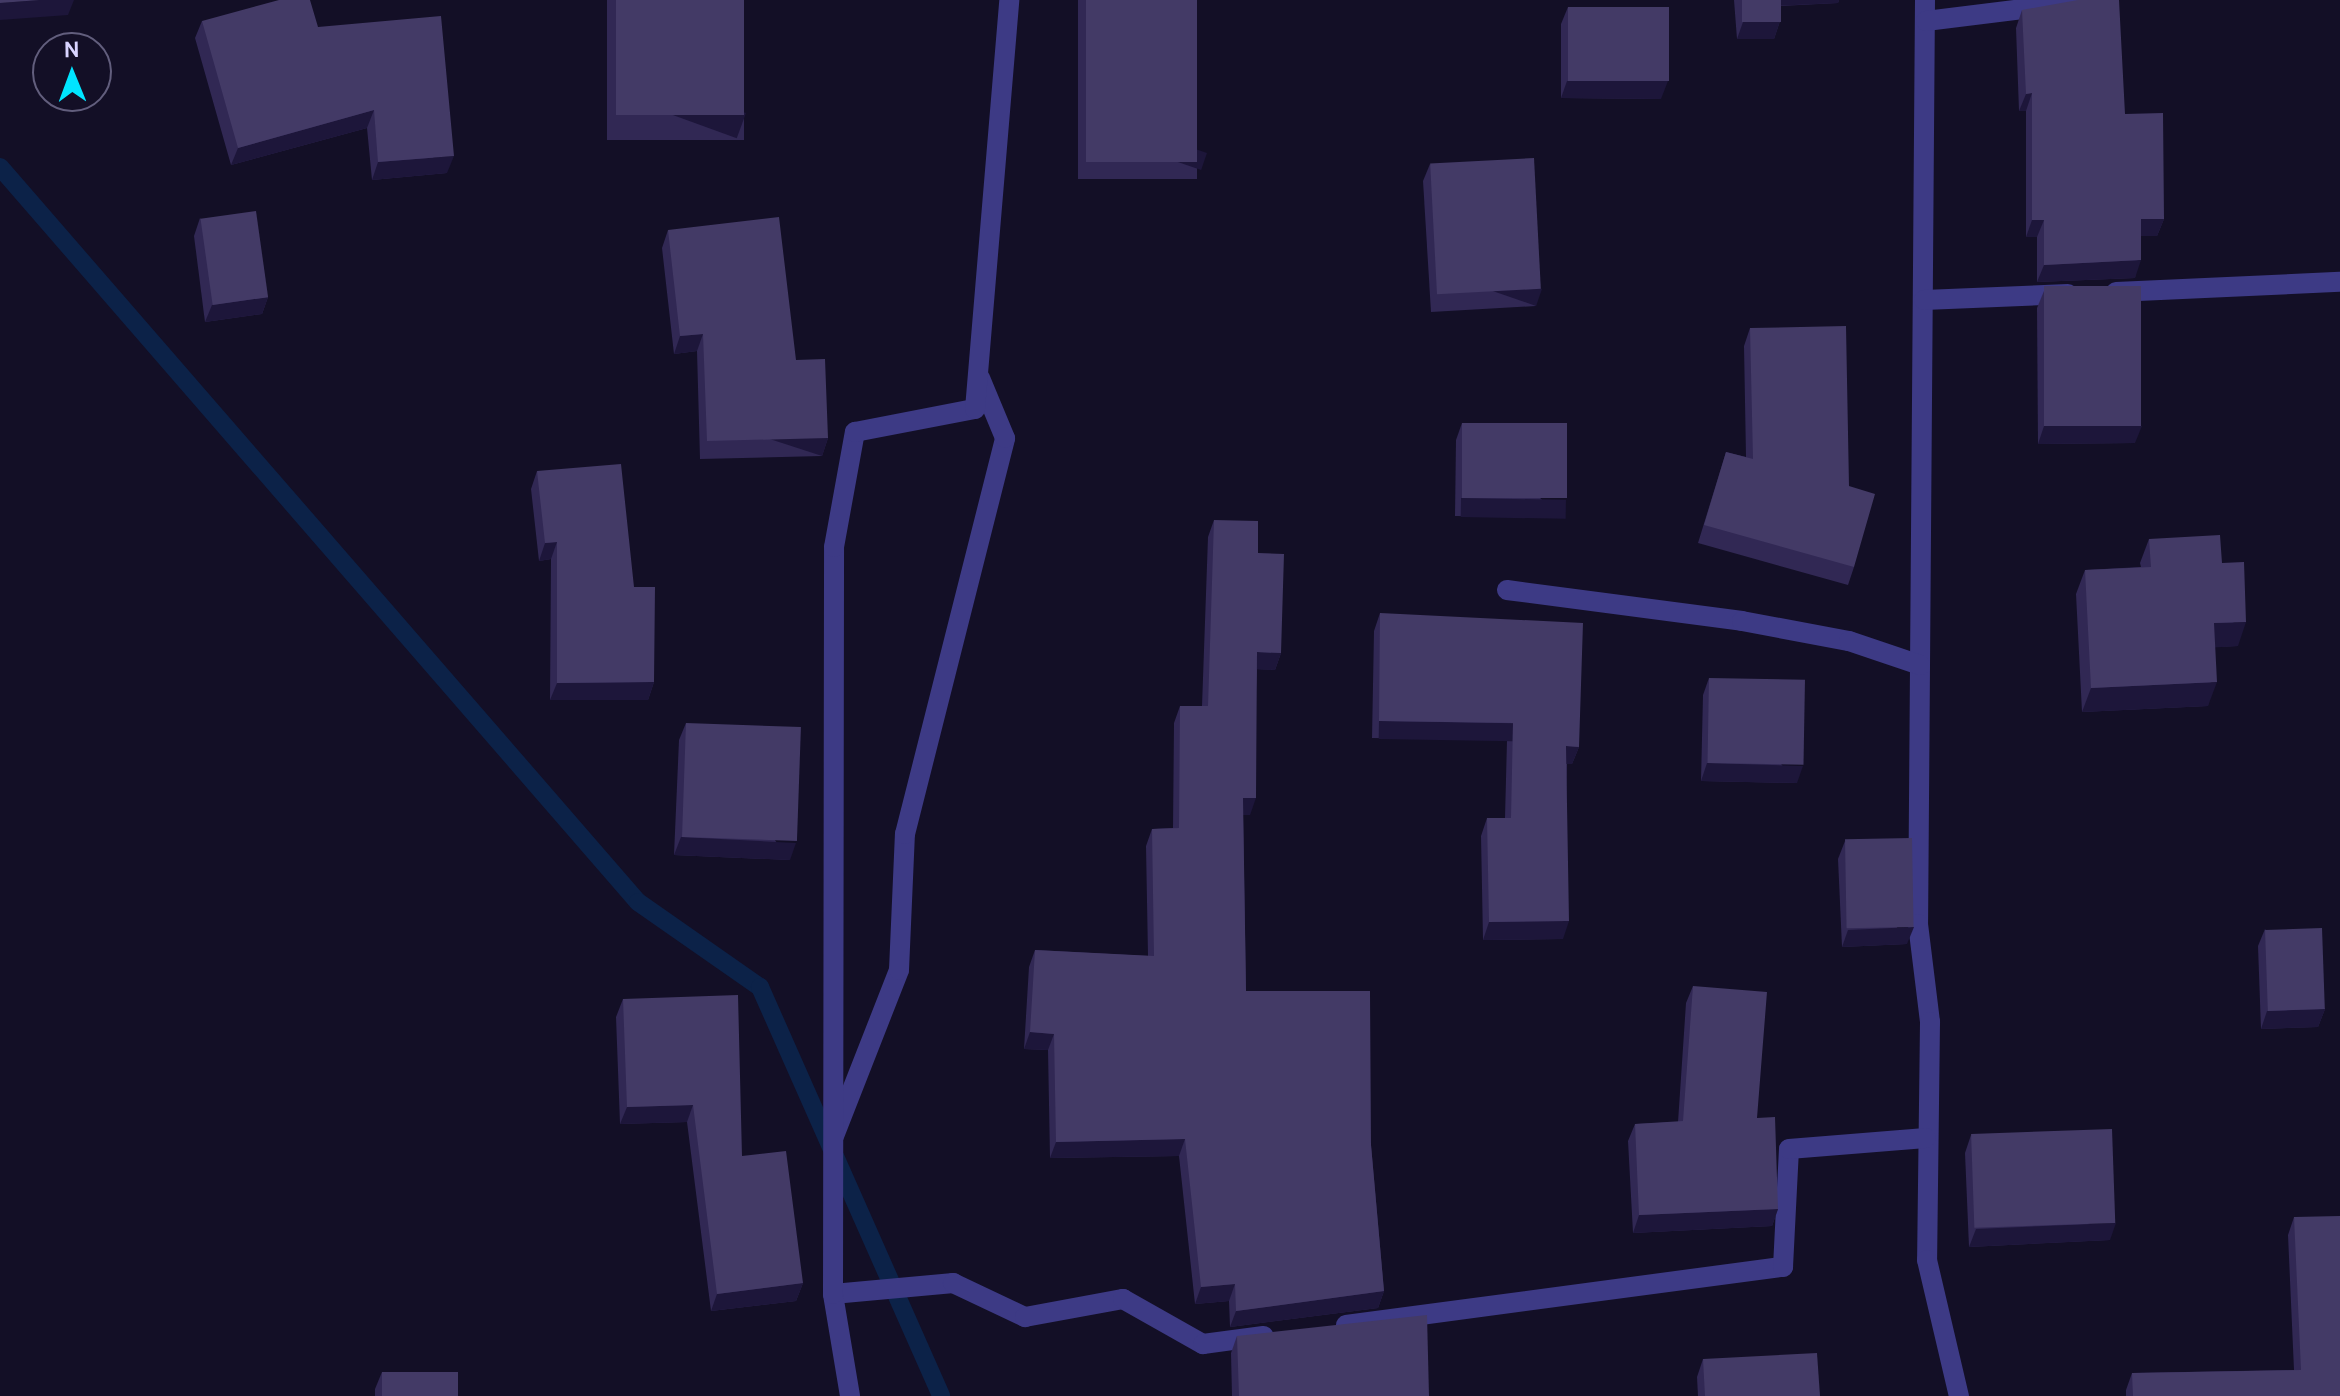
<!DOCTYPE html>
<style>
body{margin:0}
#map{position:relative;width:2340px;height:1396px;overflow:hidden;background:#130f26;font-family:Cabin,sans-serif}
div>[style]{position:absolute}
.stream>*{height:18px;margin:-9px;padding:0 9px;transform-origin:9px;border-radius:9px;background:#0c2248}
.minor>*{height:20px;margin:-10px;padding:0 10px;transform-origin:10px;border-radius:10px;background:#3d3a85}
.wall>*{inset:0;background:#312854;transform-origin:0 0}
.shaded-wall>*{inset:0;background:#1d163a;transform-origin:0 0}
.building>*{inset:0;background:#433a66;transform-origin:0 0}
span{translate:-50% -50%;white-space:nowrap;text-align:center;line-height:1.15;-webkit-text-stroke:6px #130f26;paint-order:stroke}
.north{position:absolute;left:32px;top:32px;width:80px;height:80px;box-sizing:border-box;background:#130f26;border:2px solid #625e7d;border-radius:50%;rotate:359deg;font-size:22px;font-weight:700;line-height:32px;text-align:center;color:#d9d4ff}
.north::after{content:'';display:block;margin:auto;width:28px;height:36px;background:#00e5ff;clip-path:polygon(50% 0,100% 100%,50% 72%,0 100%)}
</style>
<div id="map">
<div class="stream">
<div style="left:0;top:167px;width:973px;rotate:49.04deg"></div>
<div style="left:638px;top:902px;width:149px;rotate:34.9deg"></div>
<div style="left:760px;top:987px;width:447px;rotate:66.1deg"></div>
</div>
<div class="minor">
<div style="left:1925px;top:0;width:924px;rotate:90.43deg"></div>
<div style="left:1918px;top:924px;width:99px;rotate:83deg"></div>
<div style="left:1930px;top:1022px;width:238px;rotate:90.7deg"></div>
<div style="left:1927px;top:1260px;width:140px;rotate:76.8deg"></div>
<div style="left:1926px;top:21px;width:170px;rotate:-7.1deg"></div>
<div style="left:2116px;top:292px;width:224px;rotate:-2.6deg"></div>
<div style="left:1924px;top:300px;width:144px;rotate:-2.4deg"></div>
<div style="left:1507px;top:590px;width:237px;rotate:7.5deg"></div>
<div style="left:1742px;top:621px;width:109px;rotate:10.6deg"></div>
<div style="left:1849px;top:641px;width:75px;rotate:18.7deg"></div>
<div style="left:834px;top:1136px;width:178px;rotate:-68.6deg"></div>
<div style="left:899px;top:970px;width:136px;rotate:-87.5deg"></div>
<div style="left:905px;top:834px;width:408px;rotate:-75.8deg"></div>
<div style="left:1005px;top:438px;width:65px;rotate:-112.6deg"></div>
<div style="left:833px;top:1294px;width:121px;rotate:-5.2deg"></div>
<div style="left:953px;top:1283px;width:80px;rotate:25.3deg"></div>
<div style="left:1025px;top:1317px;width:100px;rotate:-10.4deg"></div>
<div style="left:1123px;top:1299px;width:92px;rotate:29.4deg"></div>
<div style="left:1203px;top:1344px;width:61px;rotate:-7.6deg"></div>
<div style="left:1346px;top:1325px;width:441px;rotate:-7.6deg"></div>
<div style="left:1783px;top:1267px;width:118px;rotate:-87.1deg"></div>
<div style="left:1789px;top:1149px;width:137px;rotate:-4.6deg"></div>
<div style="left:850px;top:1396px;width:103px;rotate:-99.5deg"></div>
<div style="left:833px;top:1294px;width:747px;rotate:-89.92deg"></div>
<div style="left:834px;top:547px;width:117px;rotate:-79.7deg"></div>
<div style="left:855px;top:432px;width:122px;rotate:-10.9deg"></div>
<div style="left:975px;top:409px;width:410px;rotate:-85.2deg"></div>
</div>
<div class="wall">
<div style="left:607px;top:0;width:137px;height:140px"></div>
<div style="left:1078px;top:0;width:119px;height:179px"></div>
<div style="clip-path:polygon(1734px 0,1839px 0,1838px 3px,1780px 6px,1780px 21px,1774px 39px,1737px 39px)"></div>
<div style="clip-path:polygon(1568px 7px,1661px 99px,1561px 98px,1561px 24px)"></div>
<div style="clip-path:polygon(2022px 10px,2125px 114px,2164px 219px,2157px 236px,2141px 236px,2135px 278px,2037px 282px,2037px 237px,2026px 237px,2026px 111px,2019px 111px,2016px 28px)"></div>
<div style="clip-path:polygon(202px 21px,318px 27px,447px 173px,372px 180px,367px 128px,231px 165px,195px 38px)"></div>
<div style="clip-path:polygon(1430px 164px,1536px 306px,1431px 312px,1423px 181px)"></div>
<div style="clip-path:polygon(200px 218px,268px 297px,262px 314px,205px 322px,194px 236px)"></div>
<div style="clip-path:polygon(668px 230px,796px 360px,828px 438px,822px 456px,700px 459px,697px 351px,674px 354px,662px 248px)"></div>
<div style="clip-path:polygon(2044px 291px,2135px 443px,2038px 444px,2037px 308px)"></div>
<div style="clip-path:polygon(1750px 328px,1849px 486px,1854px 567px,1848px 585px,1698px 543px,1726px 452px,1746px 457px,1744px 346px)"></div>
<div style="clip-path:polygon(1462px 423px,1560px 517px,1455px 516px,1456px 440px)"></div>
<div style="clip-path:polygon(537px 471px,634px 587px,654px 682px,648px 700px,550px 700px,551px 559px,539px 561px,531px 489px)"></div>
<div style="clip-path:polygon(1214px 520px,1258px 553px,1281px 653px,1275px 670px,1257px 669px,1250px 815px,1243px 815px,1246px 991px,1371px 1145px,1384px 1291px,1378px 1308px,1230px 1327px,1229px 1301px,1195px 1304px,1179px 1156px,1050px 1158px,1048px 1050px,1024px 1049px,1029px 967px,1035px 950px,1148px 956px,1146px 846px,1152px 829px,1173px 828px,1174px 723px,1180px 706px,1202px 706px,1208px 537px)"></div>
<div style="clip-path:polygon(2149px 539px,2222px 563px,2238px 646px,2215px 647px,2208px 706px,2082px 712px,2076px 594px,2085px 570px,2141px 567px,2140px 563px)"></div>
<div style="clip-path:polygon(1380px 613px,1579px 747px,1572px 764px,1567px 764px,1563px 939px,1483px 940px,1481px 836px,1487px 818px,1505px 818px,1507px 740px,1372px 738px,1374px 631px)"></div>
<div style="clip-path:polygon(1709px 678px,1797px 783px,1701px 781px,1703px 695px)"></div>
<div style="clip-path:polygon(686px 723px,790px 860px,674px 855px,679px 740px)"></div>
<div style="clip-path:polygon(1845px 841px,1907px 944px,1842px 947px,1838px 859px)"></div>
<div style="clip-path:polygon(2265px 929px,2325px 1009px,2318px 1027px,2261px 1029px,2258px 946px)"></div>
<div style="clip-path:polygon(1693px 986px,1757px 1118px,1778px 1209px,1772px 1226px,1633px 1233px,1628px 1141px,1635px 1124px,1678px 1122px,1686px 1003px)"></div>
<div style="clip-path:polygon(623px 999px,742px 1156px,803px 1283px,796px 1301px,711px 1311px,687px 1122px,620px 1124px,616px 1017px)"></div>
<div style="clip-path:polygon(1971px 1135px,2110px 1240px,1969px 1247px,1965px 1153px)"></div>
<div style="clip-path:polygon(2294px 1217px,2340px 1396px,2126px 1396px,2126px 1390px,2132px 1373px,2294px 1370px,2288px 1235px)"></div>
<div style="clip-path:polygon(1237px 1336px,1429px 1396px,1232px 1396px,1231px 1353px)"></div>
<div style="clip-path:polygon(1703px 1359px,1820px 1396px,1698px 1396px,1697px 1377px)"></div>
<div style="clip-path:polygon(382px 1372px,458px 1396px,375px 1396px,375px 1389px)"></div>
</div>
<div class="shaded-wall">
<div style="clip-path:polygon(40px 0,74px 0,68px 15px,0 20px,0 3px)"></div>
<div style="clip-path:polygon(1777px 0,1839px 0,1838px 3px,1775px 6px)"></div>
<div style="clip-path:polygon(1780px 21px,1774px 39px,1737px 39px,1743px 22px)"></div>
<div style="clip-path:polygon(1567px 81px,1668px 81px,1661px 99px,1561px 98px)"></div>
<div style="clip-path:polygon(2032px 93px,2026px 111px,2019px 111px,2026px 94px)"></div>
<div style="clip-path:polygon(374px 110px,367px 128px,231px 165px,238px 148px)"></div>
<div style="left:746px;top:113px;width:27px;height:128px;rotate:110deg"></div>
<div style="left:1207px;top:153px;width:18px;height:107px;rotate:109deg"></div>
<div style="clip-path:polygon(454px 156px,447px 173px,372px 180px,378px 162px)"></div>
<div style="clip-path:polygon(2141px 219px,2164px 219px,2157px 236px,2135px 236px)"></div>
<div style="clip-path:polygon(2032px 220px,2044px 220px,2037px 237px,2026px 237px)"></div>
<div style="clip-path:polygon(2141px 260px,2135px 278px,2037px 282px,2044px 265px)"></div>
<div style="left:1542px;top:289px;width:18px;height:105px;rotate:109deg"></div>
<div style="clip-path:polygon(268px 297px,262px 314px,205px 322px,212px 305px)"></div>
<div style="clip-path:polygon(703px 334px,697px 351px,674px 354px,680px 336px)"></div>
<div style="clip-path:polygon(2044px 426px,2142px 426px,2135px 443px,2038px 444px)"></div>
<div style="left:828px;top:438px;width:19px;height:121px;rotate:108deg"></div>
<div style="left:1461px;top:498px;width:105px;height:19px;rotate:1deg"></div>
<div style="clip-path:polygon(557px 542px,551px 559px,539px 561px,545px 543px)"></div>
<div style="clip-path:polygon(2246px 622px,2238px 646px,2205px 648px,2214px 623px)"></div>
<div style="clip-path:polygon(1257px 652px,1281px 653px,1275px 670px,1251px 669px)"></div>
<div style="clip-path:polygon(654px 682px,648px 700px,550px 700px,557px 683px)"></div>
<div style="clip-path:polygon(2217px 682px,2208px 706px,2082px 712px,2091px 688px)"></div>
<div style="left:1379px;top:721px;width:134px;height:18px;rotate:1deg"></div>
<div style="clip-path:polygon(1566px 746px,1579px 747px,1572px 764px,1560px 764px)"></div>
<div style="clip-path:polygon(1707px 763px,1803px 766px,1797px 783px,1701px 781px)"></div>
<div style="clip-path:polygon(1243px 798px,1256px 798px,1250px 815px,1237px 815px)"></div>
<div style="clip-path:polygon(681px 837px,796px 843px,790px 860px,674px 855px)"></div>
<div style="clip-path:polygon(1569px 921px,1563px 939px,1483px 940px,1489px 922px)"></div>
<div style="clip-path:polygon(1914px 927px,1907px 944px,1842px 947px,1848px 930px)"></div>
<div style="clip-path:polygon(2325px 1009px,2318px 1027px,2261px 1029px,2267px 1011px)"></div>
<div style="clip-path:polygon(1030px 1032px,1054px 1034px,1048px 1050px,1024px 1049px)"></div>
<div style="clip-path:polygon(693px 1105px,687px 1122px,620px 1124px,627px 1107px)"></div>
<div style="clip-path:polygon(1185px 1139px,1179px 1156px,1050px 1158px,1056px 1142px)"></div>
<div style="clip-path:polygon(1778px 1209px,1772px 1226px,1633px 1233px,1639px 1215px)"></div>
<div style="clip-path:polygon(2116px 1223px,2110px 1240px,1969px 1247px,1976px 1229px)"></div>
<div style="clip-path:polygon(803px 1283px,796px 1301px,711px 1311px,717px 1294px)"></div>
<div style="clip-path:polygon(1235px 1284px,1229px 1301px,1195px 1304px,1201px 1287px)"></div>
<div style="clip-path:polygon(1384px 1291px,1378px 1308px,1230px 1327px,1236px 1311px)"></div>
</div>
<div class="building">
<div style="clip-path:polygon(0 0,40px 0,0 3px)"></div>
<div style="clip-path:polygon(279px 0,310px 0,318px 27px,441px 16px,454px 156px,378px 162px,374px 110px,238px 148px,202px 21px)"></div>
<div style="left:616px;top:0;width:128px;height:115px"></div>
<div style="left:1086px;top:0;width:111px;height:162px"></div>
<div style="left:1742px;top:0;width:39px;height:22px"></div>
<div style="clip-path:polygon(2078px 0,2119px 0,2125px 114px,2163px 113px,2164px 219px,2141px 219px,2141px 260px,2044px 265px,2044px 220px,2032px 220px,2032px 93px,2026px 94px,2022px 10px)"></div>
<div style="left:1568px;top:7px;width:101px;height:74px"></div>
<div style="left:1534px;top:158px;width:131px;height:104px;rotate:87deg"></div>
<div style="left:256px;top:211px;width:87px;height:56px;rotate:82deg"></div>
<div style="clip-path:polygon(779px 217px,796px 360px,825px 359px,828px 438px,707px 441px,703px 334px,680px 336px,668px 230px)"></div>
<div style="left:2141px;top:286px;width:140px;height:97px;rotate:90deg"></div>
<div style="clip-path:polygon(1846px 326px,1849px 486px,1875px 494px,1854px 567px,1704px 525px,1726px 452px,1753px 459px,1750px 328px)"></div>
<div style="left:1462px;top:423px;width:105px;height:75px"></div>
<div style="clip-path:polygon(621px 464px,634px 587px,655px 587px,654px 682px,557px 683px,557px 542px,545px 543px,537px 471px)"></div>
<div style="clip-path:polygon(1214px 520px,1258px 521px,1258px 553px,1284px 554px,1281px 653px,1257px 652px,1256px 798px,1243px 798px,1246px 991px,1370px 991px,1371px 1145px,1384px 1291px,1236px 1311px,1235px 1284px,1201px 1287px,1185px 1139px,1056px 1142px,1054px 1034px,1030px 1032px,1035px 950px,1154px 956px,1152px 829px,1179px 828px,1180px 706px,1208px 706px)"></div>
<div style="clip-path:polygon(2220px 535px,2222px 563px,2244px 562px,2246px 622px,2214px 623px,2217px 682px,2091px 688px,2085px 570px,2151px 567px,2149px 539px)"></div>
<div style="clip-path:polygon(1380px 613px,1583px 623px,1579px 747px,1566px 746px,1569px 921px,1489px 922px,1487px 818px,1511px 818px,1513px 723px,1379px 721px)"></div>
<div style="left:1709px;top:678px;width:96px;height:85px;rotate:1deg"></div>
<div style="left:686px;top:723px;width:115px;height:114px;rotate:2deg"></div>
<div style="left:1912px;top:838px;width:89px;height:67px;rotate:89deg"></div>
<div style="left:2322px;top:928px;width:81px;height:57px;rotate:88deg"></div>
<div style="clip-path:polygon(1693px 986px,1767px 992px,1757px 1118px,1775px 1117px,1778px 1209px,1639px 1215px,1635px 1124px,1683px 1121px)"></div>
<div style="clip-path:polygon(738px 995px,742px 1156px,786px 1151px,803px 1283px,717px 1294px,693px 1105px,627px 1107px,623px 999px)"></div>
<div style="left:2112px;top:1129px;width:94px;height:141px;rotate:88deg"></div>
<div style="clip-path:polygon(2340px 1216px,2340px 1396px,2133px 1396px,2132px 1373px,2301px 1370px,2294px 1217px)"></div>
<div style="clip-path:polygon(1427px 1315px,1429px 1396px,1239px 1396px,1237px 1336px)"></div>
<div style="clip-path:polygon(1817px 1353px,1820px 1396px,1705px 1396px,1703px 1359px)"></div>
<div style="left:382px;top:1372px;width:76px;height:24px"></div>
</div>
<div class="north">N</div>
</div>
